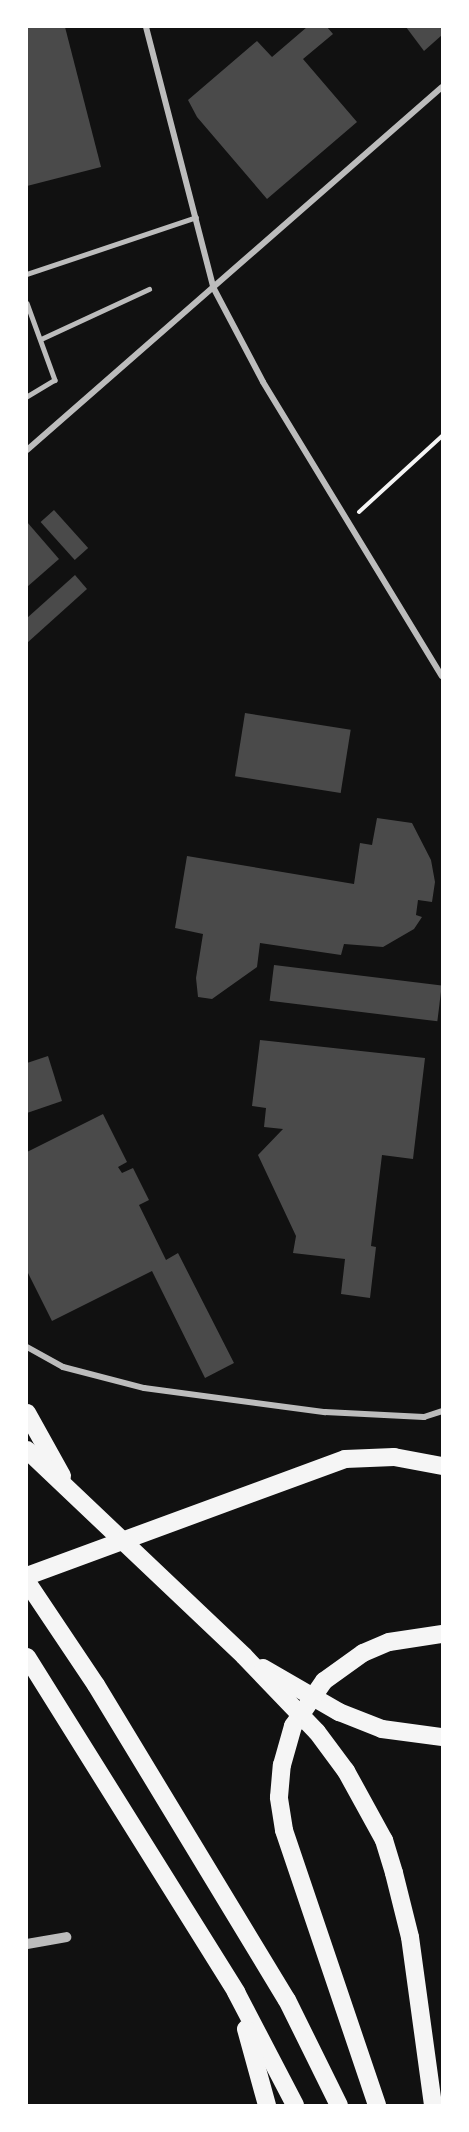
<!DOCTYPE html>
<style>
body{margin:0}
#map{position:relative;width:469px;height:2132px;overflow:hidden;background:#111;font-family:"PT Sans",sans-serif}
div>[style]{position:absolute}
.building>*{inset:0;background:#4a4a4a;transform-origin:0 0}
.path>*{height:4px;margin:-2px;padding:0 2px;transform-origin:2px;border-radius:2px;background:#f5f5f5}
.service>*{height:4.5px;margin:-2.25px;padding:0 2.25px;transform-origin:2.25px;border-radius:2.25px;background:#bcbcbc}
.minor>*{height:6px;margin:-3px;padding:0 3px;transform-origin:3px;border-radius:3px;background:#bcbcbc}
.tertiary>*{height:10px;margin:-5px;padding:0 5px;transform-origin:5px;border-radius:5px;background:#bcbcbc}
.motorway>*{height:18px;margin:-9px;padding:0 9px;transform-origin:9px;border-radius:9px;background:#f5f5f5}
span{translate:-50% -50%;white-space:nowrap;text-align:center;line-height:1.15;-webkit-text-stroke:4.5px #fff;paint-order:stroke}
.frame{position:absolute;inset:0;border:28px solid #fff;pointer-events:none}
</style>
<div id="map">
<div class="building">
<div style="clip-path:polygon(27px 27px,65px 27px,101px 167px,27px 186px)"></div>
<div style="clip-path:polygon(307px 27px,327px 27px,333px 34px,303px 59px,357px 122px,267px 199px,197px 117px,188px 100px,257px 41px,272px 57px)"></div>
<div style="clip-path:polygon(406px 27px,442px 27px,442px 35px,424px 51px)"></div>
<div style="left:54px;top:510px;width:51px;height:18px;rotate:48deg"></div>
<div style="clip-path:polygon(27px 522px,59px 559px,27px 587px)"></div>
<div style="clip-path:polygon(75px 575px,87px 589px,27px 643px,27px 618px)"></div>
<div style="left:245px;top:713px;width:107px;height:64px;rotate:9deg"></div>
<div style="clip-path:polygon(377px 818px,412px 823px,431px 860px,435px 882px,432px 902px,418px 900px,416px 915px,422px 917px,414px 929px,383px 947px,344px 944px,341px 955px,260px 943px,257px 967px,212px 999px,198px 997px,196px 978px,203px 934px,175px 928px,187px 856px,354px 884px,360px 843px,372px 845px)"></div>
<div style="left:274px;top:965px;width:169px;height:36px;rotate:7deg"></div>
<div style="clip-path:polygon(260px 1040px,425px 1058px,413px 1159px,382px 1155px,371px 1246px,376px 1247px,370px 1298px,341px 1294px,345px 1259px,293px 1253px,296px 1236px,258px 1155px,283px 1129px,264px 1127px,266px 1108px,252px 1106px)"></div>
<div style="clip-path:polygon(48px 1056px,62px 1101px,27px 1113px,27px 1063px)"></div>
<div style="clip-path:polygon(103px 1114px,127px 1162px,118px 1167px,122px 1173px,133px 1168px,149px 1200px,139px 1205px,166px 1260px,178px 1253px,234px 1363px,205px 1378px,152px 1271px,52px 1321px,27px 1271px,27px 1152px)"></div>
</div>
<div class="path">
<div style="left:359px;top:512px;width:113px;rotate:-42.5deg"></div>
</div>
<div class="service">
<div style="left:27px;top:274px;width:178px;rotate:-18.6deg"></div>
<div style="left:27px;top:303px;width:82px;rotate:70deg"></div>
<div style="left:55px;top:380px;width:33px;rotate:149deg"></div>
<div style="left:41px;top:339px;width:119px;rotate:-24.8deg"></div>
</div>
<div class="minor">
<div style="left:146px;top:27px;width:268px;rotate:75.5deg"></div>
<div style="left:213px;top:287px;width:107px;rotate:62.2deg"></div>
<div style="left:263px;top:382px;width:344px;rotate:58.7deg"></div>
<div style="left:27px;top:450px;width:551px;rotate:-41.18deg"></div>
<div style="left:27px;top:1347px;width:41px;rotate:29.1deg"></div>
<div style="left:63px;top:1367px;width:84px;rotate:14.5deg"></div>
<div style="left:144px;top:1388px;width:183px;rotate:7.6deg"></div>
<div style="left:325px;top:1412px;width:99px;rotate:2.9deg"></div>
<div style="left:424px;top:1417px;width:19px;rotate:-18deg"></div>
</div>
<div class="tertiary">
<div style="left:27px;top:1944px;width:40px;rotate:-10deg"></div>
</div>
<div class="motorway">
<div style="left:27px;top:1413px;width:72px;rotate:60.9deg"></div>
<div style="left:27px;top:1450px;width:299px;rotate:43.5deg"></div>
<div style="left:244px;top:1656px;width:105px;rotate:46.2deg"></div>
<div style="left:317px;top:1732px;width:49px;rotate:53.4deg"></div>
<div style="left:346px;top:1771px;width:79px;rotate:61.2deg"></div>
<div style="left:384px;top:1840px;width:34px;rotate:73deg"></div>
<div style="left:394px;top:1873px;width:66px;rotate:76deg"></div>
<div style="left:410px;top:1937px;width:170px;rotate:82.2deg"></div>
<div style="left:27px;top:1576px;width:339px;rotate:-20.2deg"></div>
<div style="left:345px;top:1459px;width:49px;rotate:-2.3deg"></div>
<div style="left:394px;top:1457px;width:49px;rotate:10.6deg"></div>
<div style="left:27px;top:1582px;width:124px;rotate:56.2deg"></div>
<div style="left:96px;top:1685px;width:368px;rotate:58.8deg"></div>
<div style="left:287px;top:2000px;width:117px;rotate:63.7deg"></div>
<div style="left:27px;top:1657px;width:395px;rotate:58deg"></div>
<div style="left:236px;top:1992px;width:127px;rotate:62.4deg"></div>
<div style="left:263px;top:1668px;width:88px;rotate:30.1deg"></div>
<div style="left:339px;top:1712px;width:46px;rotate:21.6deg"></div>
<div style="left:382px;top:1729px;width:61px;rotate:7.6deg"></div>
<div style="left:246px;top:2029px;width:79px;rotate:74.6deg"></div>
<div style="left:377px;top:2105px;width:290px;rotate:-108.7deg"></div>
<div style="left:284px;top:1830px;width:33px;rotate:-99deg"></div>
<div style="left:279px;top:1797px;width:32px;rotate:-85deg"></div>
<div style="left:282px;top:1765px;width:41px;rotate:-74.2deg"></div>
<div style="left:293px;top:1726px;width:55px;rotate:-55.4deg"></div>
<div style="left:324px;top:1681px;width:48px;rotate:-35.7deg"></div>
<div style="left:363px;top:1653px;width:28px;rotate:-23deg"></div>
<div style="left:389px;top:1642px;width:54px;rotate:-8.6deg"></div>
</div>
<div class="frame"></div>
</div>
